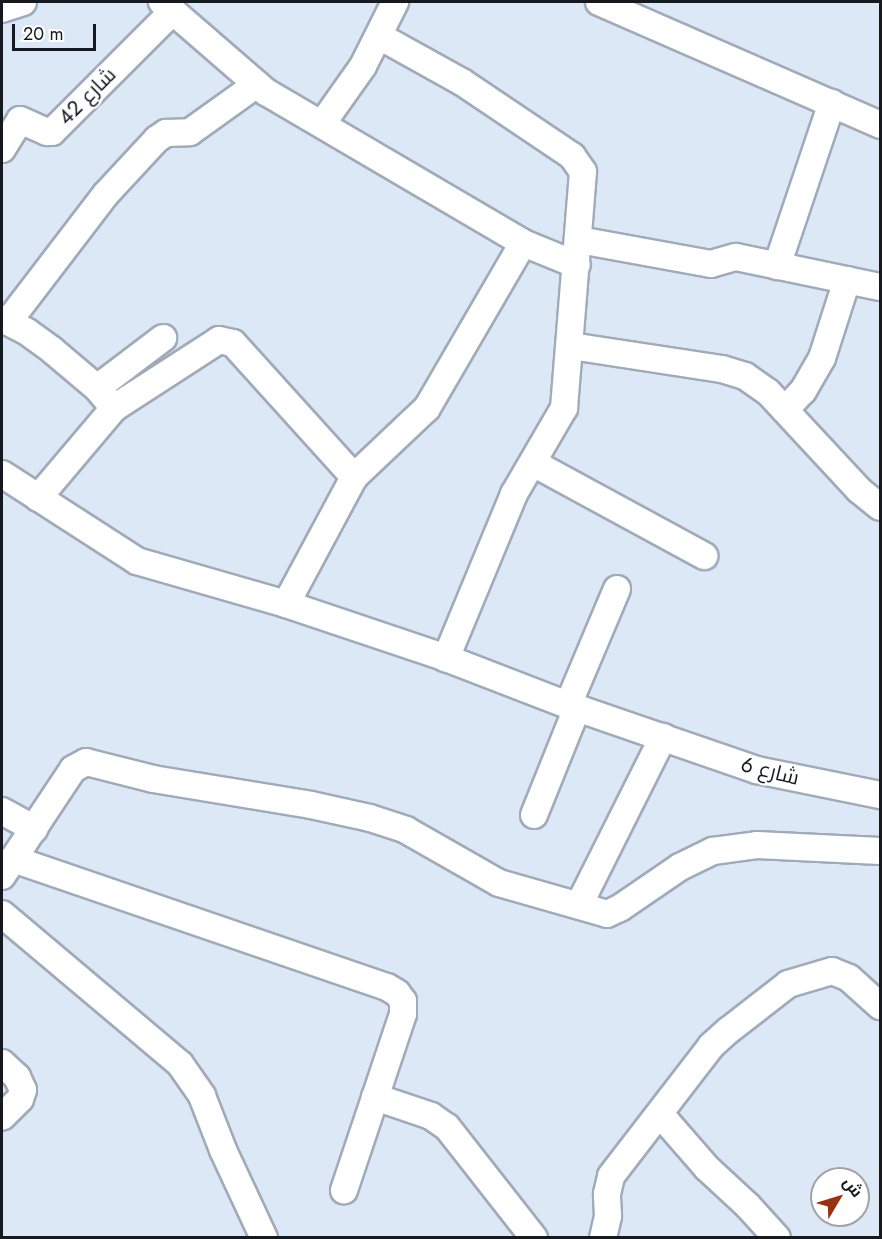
<!DOCTYPE html>
<meta charset="utf-8">
<style>
body{margin:0}
#map{position:relative;width:882px;height:1239px;overflow:hidden;background:#dde8f7;font-family:Jost,Cairo,sans-serif}
div>[style]{position:absolute}
.roads{filter:drop-shadow(2px 0 #a0abb9) drop-shadow(-2px 0 #a0abb9) drop-shadow(0 2px #a0abb9) drop-shadow(0 -2px #a0abb9)}
.minor>*{height:26px;margin:-13px;padding:0 13px;transform-origin:13px;border-radius:13px;background:#fff}
span{translate:-50% -50%;white-space:nowrap;text-align:center;line-height:1.15;-webkit-text-stroke:4.5px #fff;paint-order:stroke}
.street-label{font-size:21px;color:#161a1f}
.frame{position:absolute;inset:0;border:3px solid #161a1f;pointer-events:none}
.north{position:absolute;left:810px;top:1167px;width:60px;height:60px;box-sizing:border-box;background:#fff;border:2px solid #a2a3a5;border-radius:50%;rotate:52deg;font-size:16px;font-weight:700;line-height:24px;text-align:center;color:#161a1f}
.north::after{content:'';display:block;margin:auto;width:21px;height:27px;background:#98310f;clip-path:polygon(50% 0,100% 100%,50% 72%,0 100%)}
.scale{position:absolute;left:12px;top:24px;width:84px;height:27px;box-sizing:border-box;border:3px solid #161a1f;border-top:0;padding-left:8px;font-size:18px;line-height:21px;white-space:nowrap;color:#161a1f;-webkit-text-stroke:4px #fff;paint-order:stroke}
</style>
<div id="map">
<div class="roads">
<div class="minor">
<div style="left:162px;top:2px;width:138px;rotate:40.9deg"></div>
<div style="left:266px;top:92px;width:298px;rotate:30.4deg"></div>
<div style="left:523px;top:243px;width:58px;rotate:22.2deg"></div>
<div style="left:599px;top:2px;width:307px;rotate:23.6deg"></div>
<div style="left:2px;top:9px;width:22px;rotate:-18deg"></div>
<div style="left:379px;top:36px;width:95px;rotate:29deg"></div>
<div style="left:462px;top:82px;width:133px;rotate:33.9deg"></div>
<div style="left:572px;top:156px;width:19px;rotate:55deg"></div>
<div style="left:583px;top:172px;width:237px;rotate:94.6deg"></div>
<div style="left:564px;top:408px;width:99px;rotate:120.2deg"></div>
<div style="left:514px;top:494px;width:178px;rotate:112.5deg"></div>
<div style="left:322px;top:124px;width:71px;rotate:-54.7deg"></div>
<div style="left:363px;top:66px;width:72px;rotate:-63.4deg"></div>
<div style="left:2px;top:149px;width:34px;rotate:-58deg"></div>
<div style="left:20px;top:120px;width:30px;rotate:24deg"></div>
<div style="left:47px;top:132px;width:5px"></div>
<div style="left:52px;top:132px;width:171px;rotate:-45deg"></div>
<div style="left:579px;top:240px;width:134px;rotate:10.3deg"></div>
<div style="left:711px;top:264px;width:26px;rotate:-16deg"></div>
<div style="left:736px;top:257px;width:147px;rotate:11.8deg"></div>
<div style="left:777px;top:266px;width:172px;rotate:-71.4deg"></div>
<div style="left:2px;top:319px;width:27px;rotate:27deg"></div>
<div style="left:26px;top:331px;width:32px;rotate:36deg"></div>
<div style="left:52px;top:350px;width:59px;rotate:40.2deg"></div>
<div style="left:97px;top:388px;width:26px;rotate:50deg"></div>
<div style="left:8px;top:322px;width:161px;rotate:-52.6deg"></div>
<div style="left:106px;top:194px;width:75px;rotate:-47.2deg"></div>
<div style="left:157px;top:139px;width:11px;rotate:-34deg"></div>
<div style="left:166px;top:133px;width:24px;rotate:-2deg"></div>
<div style="left:190px;top:132px;width:82px;rotate:-35.6deg"></div>
<div style="left:571px;top:346px;width:153px;rotate:8.7deg"></div>
<div style="left:722px;top:369px;width:24px;rotate:17deg"></div>
<div style="left:745px;top:376px;width:28px;rotate:35deg"></div>
<div style="left:768px;top:392px;width:134px;rotate:47.1deg"></div>
<div style="left:859px;top:490px;width:27px;rotate:39deg"></div>
<div style="left:97px;top:388px;width:83px;rotate:-37.1deg"></div>
<div style="left:785px;top:410px;width:26px;rotate:-47deg"></div>
<div style="left:803px;top:391px;width:38px;rotate:-60deg"></div>
<div style="left:822px;top:358px;width:82px;rotate:-72.2deg"></div>
<div style="left:533px;top:463px;width:195px;rotate:28.5deg"></div>
<div style="left:2px;top:474px;width:161px;rotate:32.8deg"></div>
<div style="left:137px;top:561px;width:155px;rotate:16.1deg"></div>
<div style="left:286px;top:604px;width:169px;rotate:18.6deg"></div>
<div style="left:446px;top:658px;width:131px;rotate:21.1deg"></div>
<div style="left:568px;top:705px;width:200px;rotate:19deg"></div>
<div style="left:757px;top:770px;width:126px;rotate:11.5deg"></div>
<div style="left:38px;top:498px;width:118px;rotate:-49.8deg"></div>
<div style="left:114px;top:408px;width:125px;rotate:-32.9deg"></div>
<div style="left:219px;top:340px;width:14px;rotate:12deg"></div>
<div style="left:233px;top:343px;width:181px;rotate:47.9deg"></div>
<div style="left:286px;top:604px;width:144px;rotate:-61.8deg"></div>
<div style="left:354px;top:477px;width:100px;rotate:-43.4deg"></div>
<div style="left:427px;top:408px;width:191px;rotate:-59.8deg"></div>
<div style="left:568px;top:705px;width:126px;rotate:-67.1deg"></div>
<div style="left:2px;top:811px;width:37px;rotate:29deg"></div>
<div style="left:534px;top:815px;width:115px;rotate:-68.1deg"></div>
<div style="left:13px;top:859px;width:395px;rotate:18.9deg"></div>
<div style="left:387px;top:987px;width:12px;rotate:31deg"></div>
<div style="left:397px;top:993px;width:10px;rotate:53deg"></div>
<div style="left:403px;top:1001px;width:13px;rotate:90deg"></div>
<div style="left:403px;top:1014px;width:186px;rotate:108.5deg"></div>
<div style="left:2px;top:876px;width:128px;rotate:-56.4deg"></div>
<div style="left:73px;top:769px;width:15px;rotate:-28deg"></div>
<div style="left:86px;top:762px;width:69px;rotate:14.2deg"></div>
<div style="left:153px;top:779px;width:160px;rotate:9.3deg"></div>
<div style="left:311px;top:805px;width:60px;rotate:12.4deg"></div>
<div style="left:370px;top:818px;width:38px;rotate:18deg"></div>
<div style="left:406px;top:830px;width:107px;rotate:29.7deg"></div>
<div style="left:499px;top:883px;width:112px;rotate:16deg"></div>
<div style="left:607px;top:914px;width:14px;rotate:-25deg"></div>
<div style="left:620px;top:908px;width:73px;rotate:-34.3deg"></div>
<div style="left:680px;top:867px;width:37px;rotate:-26deg"></div>
<div style="left:713px;top:851px;width:44px;rotate:-7.8deg"></div>
<div style="left:757px;top:845px;width:123px;rotate:2.8deg"></div>
<div style="left:579px;top:905px;width:188px;rotate:-63.4deg"></div>
<div style="left:2px;top:914px;width:233px;rotate:40.1deg"></div>
<div style="left:180px;top:1064px;width:39px;rotate:55deg"></div>
<div style="left:202px;top:1096px;width:58px;rotate:68.7deg"></div>
<div style="left:223px;top:1150px;width:97px;rotate:65deg"></div>
<div style="left:2px;top:1063px;width:21px;rotate:43deg"></div>
<div style="left:17px;top:1077px;width:14px;rotate:65deg"></div>
<div style="left:23px;top:1090px;width:9px;rotate:108deg"></div>
<div style="left:20px;top:1099px;width:25px;rotate:135deg"></div>
<div style="left:375px;top:1097px;width:59px;rotate:18.7deg"></div>
<div style="left:431px;top:1116px;width:19px;rotate:35deg"></div>
<div style="left:447px;top:1127px;width:141px;rotate:51.9deg"></div>
<div style="left:660px;top:1114px;width:72px;rotate:49deg"></div>
<div style="left:707px;top:1168px;width:56px;rotate:42.8deg"></div>
<div style="left:748px;top:1206px;width:43px;rotate:47.8deg"></div>
<div style="left:603px;top:1238px;width:23px;rotate:-77deg"></div>
<div style="left:608px;top:1216px;width:22px;rotate:-93deg"></div>
<div style="left:607px;top:1194px;width:18px;rotate:-77deg"></div>
<div style="left:611px;top:1176px;width:164px;rotate:-52.4deg"></div>
<div style="left:711px;top:1046px;width:24px;rotate:-42deg"></div>
<div style="left:729px;top:1030px;width:75px;rotate:-37.9deg"></div>
<div style="left:788px;top:984px;width:46px;rotate:-16.5deg"></div>
<div style="left:832px;top:971px;width:18px;rotate:22deg"></div>
<div style="left:849px;top:978px;width:42px;rotate:42.1deg"></div>
</div>
</div>
<div class="street-label">
<span style="left:87px;top:96px;rotate:-45deg">شارع 42</span>
<span style="left:770px;top:771px;rotate:14deg">شارع 6</span>
</div>
<div class="frame"></div>
<div class="north">ش</div>
<div class="scale">20 m</div>
</div>
